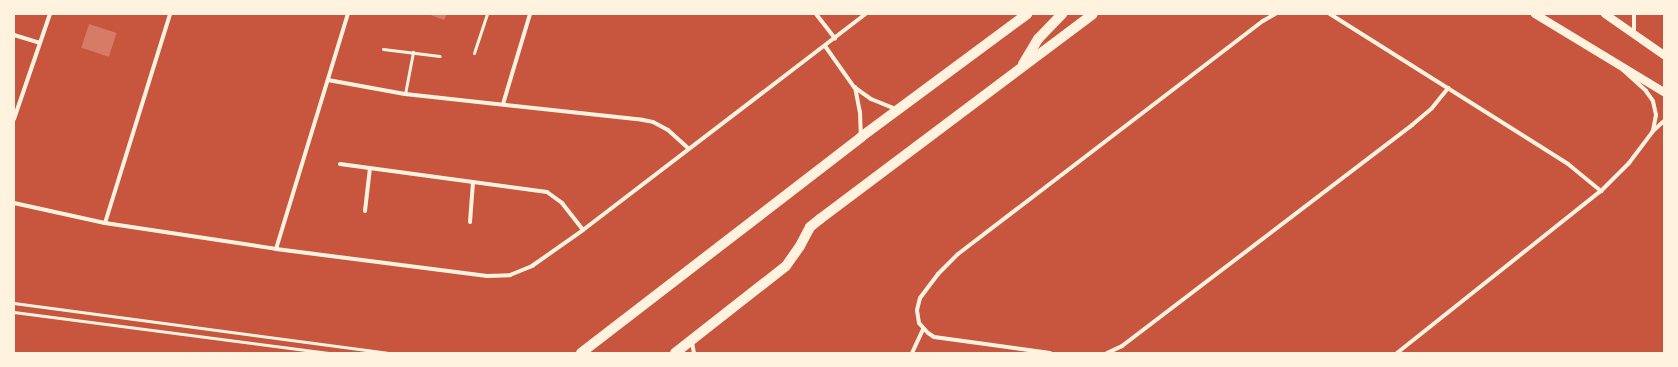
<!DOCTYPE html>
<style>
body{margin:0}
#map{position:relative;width:1678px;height:367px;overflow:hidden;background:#c8553d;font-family:Figtree,sans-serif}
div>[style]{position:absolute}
.building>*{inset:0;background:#d67c66;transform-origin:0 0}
.path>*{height:2.5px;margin:-1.25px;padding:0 1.25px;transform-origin:1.25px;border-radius:1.25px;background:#fff3e0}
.service>*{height:3px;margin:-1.5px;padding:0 1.5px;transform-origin:1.5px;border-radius:1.5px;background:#fff3e0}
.minor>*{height:4px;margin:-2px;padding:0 2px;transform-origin:2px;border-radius:2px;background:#fff3e0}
.secondary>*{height:8px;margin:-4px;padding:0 4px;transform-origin:4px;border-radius:4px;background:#fff3e0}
.primary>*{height:10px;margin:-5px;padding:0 5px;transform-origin:5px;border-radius:5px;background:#fff3e0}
span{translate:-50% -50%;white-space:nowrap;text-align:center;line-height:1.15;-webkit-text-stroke:4px #fff3e0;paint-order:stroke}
.frame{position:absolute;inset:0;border:15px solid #fff3e0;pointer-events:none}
</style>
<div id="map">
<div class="building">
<div style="clip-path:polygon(428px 14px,447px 14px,444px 20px)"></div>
<div style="left:89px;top:24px;width:29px;height:25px;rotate:18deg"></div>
</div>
<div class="path">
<div style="left:14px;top:303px;width:376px;rotate:7.6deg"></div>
<div style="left:14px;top:312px;width:317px;rotate:7.4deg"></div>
</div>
<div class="service">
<div style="left:383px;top:49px;width:57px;rotate:7deg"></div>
<div style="left:474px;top:53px;width:41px;rotate:-71.6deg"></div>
<div style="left:405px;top:94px;width:43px;rotate:-79.2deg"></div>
</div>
<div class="minor">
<div style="left:816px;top:14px;width:31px;rotate:52deg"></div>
<div style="left:1330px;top:14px;width:281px;rotate:32.2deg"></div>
<div style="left:1568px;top:164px;width:43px;rotate:39.3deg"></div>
<div style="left:1634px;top:14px;width:20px;rotate:90deg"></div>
<div style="left:14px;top:35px;width:27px;rotate:17deg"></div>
<div style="left:825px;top:46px;width:50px;rotate:54.7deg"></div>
<div style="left:854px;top:87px;width:21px;rotate:35deg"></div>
<div style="left:871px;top:99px;width:27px;rotate:22deg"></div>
<div style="left:1623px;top:70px;width:31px;rotate:42deg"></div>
<div style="left:1646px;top:91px;width:12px;rotate:55deg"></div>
<div style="left:1653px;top:101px;width:14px;rotate:78deg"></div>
<div style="left:1656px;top:115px;width:15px;rotate:101deg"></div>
<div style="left:328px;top:80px;width:78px;rotate:10.3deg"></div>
<div style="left:405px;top:94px;width:239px;rotate:6.2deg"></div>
<div style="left:643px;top:120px;width:10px;rotate:11deg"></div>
<div style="left:653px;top:122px;width:17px;rotate:28deg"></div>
<div style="left:668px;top:130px;width:28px;rotate:42deg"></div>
<div style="left:855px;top:87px;width:25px;rotate:79deg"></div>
<div style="left:860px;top:112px;width:24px;rotate:88deg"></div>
<div style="left:503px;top:104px;width:94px;rotate:-73.3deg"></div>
<div style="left:14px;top:119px;width:111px;rotate:-71.1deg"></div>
<div style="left:340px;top:164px;width:209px;rotate:7.7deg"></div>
<div style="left:547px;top:192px;width:19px;rotate:36deg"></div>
<div style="left:562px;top:203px;width:34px;rotate:52deg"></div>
<div style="left:14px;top:203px;width:93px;rotate:12.4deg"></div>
<div style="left:105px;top:223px;width:173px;rotate:8.6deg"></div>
<div style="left:276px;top:249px;width:213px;rotate:7.3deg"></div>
<div style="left:487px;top:276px;width:23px;rotate:-2deg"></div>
<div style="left:510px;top:275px;width:24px;rotate:-22deg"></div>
<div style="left:532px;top:266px;width:62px;rotate:-35.2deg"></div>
<div style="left:583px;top:230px;width:356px;rotate:-37.4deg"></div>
<div style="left:365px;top:211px;width:43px;rotate:-83.4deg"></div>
<div style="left:470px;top:222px;width:40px;rotate:-85.7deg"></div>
<div style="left:105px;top:223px;width:219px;rotate:-72.7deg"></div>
<div style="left:276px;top:249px;width:246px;rotate:-73deg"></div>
<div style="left:692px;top:342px;width:11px;rotate:80deg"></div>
<div style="left:912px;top:353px;width:26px;rotate:-65deg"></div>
<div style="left:1050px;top:353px;width:117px;rotate:-172.1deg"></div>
<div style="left:934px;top:337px;width:7px;rotate:-146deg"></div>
<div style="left:928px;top:333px;width:13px;rotate:-132deg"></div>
<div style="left:919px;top:323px;width:13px;rotate:-99deg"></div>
<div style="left:917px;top:310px;width:12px;rotate:-76deg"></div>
<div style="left:920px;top:298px;width:30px;rotate:-53deg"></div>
<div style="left:938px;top:274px;width:28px;rotate:-45deg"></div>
<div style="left:958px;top:254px;width:384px;rotate:-37.4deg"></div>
<div style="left:1263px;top:21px;width:14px;rotate:-30deg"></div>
<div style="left:1107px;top:353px;width:17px;rotate:-25deg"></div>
<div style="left:1122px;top:346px;width:365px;rotate:-37.3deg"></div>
<div style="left:1412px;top:125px;width:26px;rotate:-40deg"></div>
<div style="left:1432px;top:108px;width:26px;rotate:-51deg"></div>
<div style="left:1397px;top:353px;width:260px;rotate:-38.5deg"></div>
<div style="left:1601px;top:191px;width:40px;rotate:-45deg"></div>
<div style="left:1629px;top:163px;width:39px;rotate:-53deg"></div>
<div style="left:1652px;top:132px;width:16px;rotate:-43deg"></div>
</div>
<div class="secondary">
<div style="left:1535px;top:14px;width:151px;rotate:31.2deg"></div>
<div style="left:1605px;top:14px;width:72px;rotate:34.8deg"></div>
</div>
<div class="primary">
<div style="left:1023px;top:64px;width:29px;rotate:-59deg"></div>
<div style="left:1038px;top:39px;width:35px;rotate:-46deg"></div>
<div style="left:581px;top:353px;width:354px;rotate:-37.6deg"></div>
<div style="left:861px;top:137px;width:207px;rotate:-36.5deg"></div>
<div style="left:675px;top:353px;width:141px;rotate:-38.1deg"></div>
<div style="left:786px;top:266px;width:24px;rotate:-55deg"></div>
<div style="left:800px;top:246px;width:21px;rotate:-62deg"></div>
<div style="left:810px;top:227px;width:13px;rotate:-39deg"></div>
<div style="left:820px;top:219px;width:341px;rotate:-36.9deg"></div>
</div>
<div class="frame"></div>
</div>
